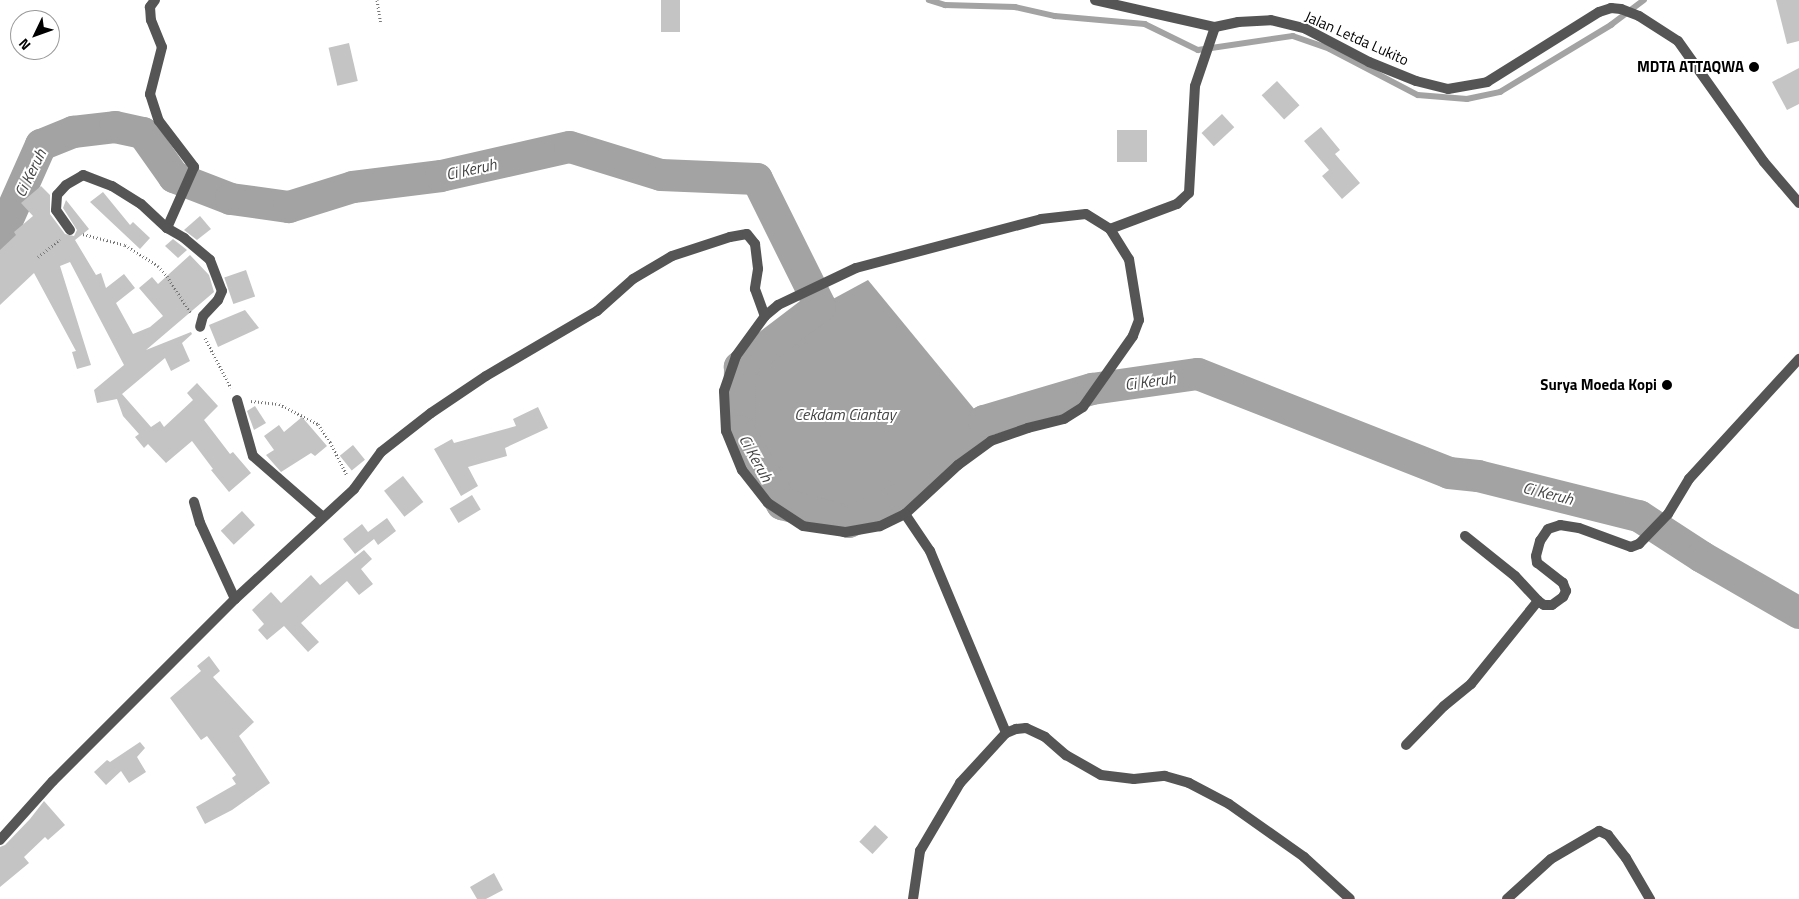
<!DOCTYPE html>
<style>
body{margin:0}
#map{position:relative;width:1799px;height:899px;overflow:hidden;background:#fff;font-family:"Titillium Web",sans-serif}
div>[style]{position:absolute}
.water>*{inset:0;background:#a3a3a3}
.stream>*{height:5.5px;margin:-2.75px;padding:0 2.75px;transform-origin:2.75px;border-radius:2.75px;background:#a3a3a3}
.river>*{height:32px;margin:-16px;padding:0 16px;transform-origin:16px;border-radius:16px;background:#a3a3a3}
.building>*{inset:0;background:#c4c4c4;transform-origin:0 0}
.path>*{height:3px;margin-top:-1.5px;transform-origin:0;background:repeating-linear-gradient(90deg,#777 0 1px,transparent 0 3.5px)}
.service>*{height:10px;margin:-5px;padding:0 5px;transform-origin:5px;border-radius:5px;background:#555}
.minor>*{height:10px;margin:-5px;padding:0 5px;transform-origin:5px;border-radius:5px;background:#555}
.dots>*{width:14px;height:14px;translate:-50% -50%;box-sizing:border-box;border:2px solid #fff;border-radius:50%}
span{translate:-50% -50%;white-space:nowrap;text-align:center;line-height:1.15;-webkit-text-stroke:4px #fff;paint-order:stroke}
.street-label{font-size:15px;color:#000}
.poi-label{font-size:15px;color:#000;font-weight:700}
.right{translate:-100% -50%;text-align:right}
.water-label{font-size:16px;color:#444;font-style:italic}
.north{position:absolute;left:10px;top:10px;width:50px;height:50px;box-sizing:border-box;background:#fff;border:1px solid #999;border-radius:50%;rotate:228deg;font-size:14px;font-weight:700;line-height:20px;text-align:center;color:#000}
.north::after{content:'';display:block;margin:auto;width:18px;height:22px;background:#000;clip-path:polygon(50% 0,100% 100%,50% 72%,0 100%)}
</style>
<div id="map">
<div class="water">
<div style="clip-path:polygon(868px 280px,984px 421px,972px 443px,903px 498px,849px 522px,782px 504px,739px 431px,742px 369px,820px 306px)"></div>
</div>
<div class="stream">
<div style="left:929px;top:0;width:17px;rotate:17deg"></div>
<div style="left:945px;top:5px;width:70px;rotate:1.6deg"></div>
<div style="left:1015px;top:7px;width:41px;rotate:12.7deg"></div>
<div style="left:1055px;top:16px;width:90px;rotate:5.1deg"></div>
<div style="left:1145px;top:24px;width:59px;rotate:26.1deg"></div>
<div style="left:1198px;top:50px;width:96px;rotate:-8.4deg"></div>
<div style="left:1293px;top:36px;width:39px;rotate:19deg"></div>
<div style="left:1330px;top:49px;width:99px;rotate:27.6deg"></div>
<div style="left:1418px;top:95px;width:49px;rotate:4.7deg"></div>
<div style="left:1467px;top:99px;width:34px;rotate:-12deg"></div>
<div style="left:1500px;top:92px;width:130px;rotate:-31.1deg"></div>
<div style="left:1611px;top:25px;width:41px;rotate:-37.1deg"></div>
</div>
<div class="river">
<div style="left:0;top:237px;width:101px;rotate:-66deg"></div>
<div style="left:41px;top:145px;width:35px;rotate:-22deg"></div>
<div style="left:73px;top:132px;width:42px;rotate:-6.8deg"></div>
<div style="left:115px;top:127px;width:29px;rotate:12deg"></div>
<div style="left:143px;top:133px;width:54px;rotate:54.8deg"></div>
<div style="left:174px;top:177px;width:61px;rotate:21.1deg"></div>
<div style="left:231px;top:199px;width:59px;rotate:7.9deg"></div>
<div style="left:289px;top:207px;width:67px;rotate:-17.4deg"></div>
<div style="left:353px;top:187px;width:89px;rotate:-7.1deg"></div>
<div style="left:441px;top:176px;width:132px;rotate:-12.7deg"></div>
<div style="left:570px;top:147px;width:95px;rotate:17.1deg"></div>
<div style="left:661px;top:175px;width:96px;rotate:2.4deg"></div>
<div style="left:757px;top:179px;width:142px;rotate:63.6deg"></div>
<div style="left:820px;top:306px;width:101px;rotate:142.7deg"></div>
<div style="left:740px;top:367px;width:64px;rotate:90.9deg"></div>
<div style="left:739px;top:431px;width:85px;rotate:59.5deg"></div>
<div style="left:782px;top:504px;width:69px;rotate:15deg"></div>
<div style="left:849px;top:522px;width:59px;rotate:-24deg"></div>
<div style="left:903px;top:498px;width:112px;rotate:-43.5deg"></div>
<div style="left:984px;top:421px;width:113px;rotate:-16.5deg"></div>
<div style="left:1092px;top:389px;width:107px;rotate:-8.1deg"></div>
<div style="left:1198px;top:374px;width:270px;rotate:21.5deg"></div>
<div style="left:1449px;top:473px;width:29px;rotate:6deg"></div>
<div style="left:1478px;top:476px;width:166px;rotate:14deg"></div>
<div style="left:1639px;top:516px;width:75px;rotate:33.1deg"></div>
<div style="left:1702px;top:557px;width:112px;rotate:30deg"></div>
</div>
<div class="building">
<div style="left:661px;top:0;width:19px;height:32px"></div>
<div style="clip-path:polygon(1776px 0,1799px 0,1799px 41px,1787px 44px)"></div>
<div style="left:349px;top:43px;width:39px;height:21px;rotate:77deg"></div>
<div style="clip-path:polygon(1799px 68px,1799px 104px,1787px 110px,1772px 82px)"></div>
<div style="left:1277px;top:81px;width:33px;height:21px;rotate:47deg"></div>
<div style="left:1222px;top:114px;width:18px;height:28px;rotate:47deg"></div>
<div style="clip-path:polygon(1321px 127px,1340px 150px,1335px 154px,1360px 183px,1342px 199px,1322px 176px,1329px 170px,1304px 141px)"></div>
<div style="left:1117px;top:130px;width:30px;height:32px"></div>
<div style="clip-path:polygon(41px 186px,50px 195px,50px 214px,65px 234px,74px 236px,77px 230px,63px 208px,66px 200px,89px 229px,75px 240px,96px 275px,101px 273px,106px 288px,124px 274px,135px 288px,116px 303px,133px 334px,150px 327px,163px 316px,139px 288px,152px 277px,158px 284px,190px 255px,209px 275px,214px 292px,146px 350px,191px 332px,192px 334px,182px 343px,190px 361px,171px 371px,165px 358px,122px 394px,151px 427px,160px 421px,164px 427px,193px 400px,187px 393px,197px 383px,218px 406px,204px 420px,230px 454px,233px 452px,251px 473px,229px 492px,211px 470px,213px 469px,192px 441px,166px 463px,148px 444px,144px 448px,135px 437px,139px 434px,123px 416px,117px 399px,97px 403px,94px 390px,124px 365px,70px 262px,60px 266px,91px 365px,77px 369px,72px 352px,76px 351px,34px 273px,0 305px,0 250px,16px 235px,14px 232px,33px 216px,21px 203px)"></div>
<div style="clip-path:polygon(103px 192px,130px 225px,133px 222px,150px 238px,140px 249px,90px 202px)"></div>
<div style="clip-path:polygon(200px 216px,211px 229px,197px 240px,184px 230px)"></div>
<div style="clip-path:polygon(173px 239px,187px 250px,178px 258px,165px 246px)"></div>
<div style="left:246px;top:270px;width:28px;height:23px;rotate:71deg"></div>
<div style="clip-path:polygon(245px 310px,259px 328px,218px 347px,209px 325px)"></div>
<div style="clip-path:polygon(255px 406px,266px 423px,254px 430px,247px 411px)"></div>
<div style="clip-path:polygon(538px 407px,548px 428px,505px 448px,507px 456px,468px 467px,478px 486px,461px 496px,434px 449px,452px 439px,454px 443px,516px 426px,513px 419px)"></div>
<div style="clip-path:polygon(302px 417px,327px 446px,315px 456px,311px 453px,281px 472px,266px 455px,274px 450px,264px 436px,279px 425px,284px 432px)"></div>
<div style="left:353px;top:445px;width:19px;height:17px;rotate:51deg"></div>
<div style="left:403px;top:476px;width:33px;height:24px;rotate:52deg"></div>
<div style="left:472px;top:495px;width:17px;height:26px;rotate:59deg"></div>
<div style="left:242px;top:511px;width:19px;height:29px;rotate:47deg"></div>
<div style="clip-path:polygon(387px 518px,396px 531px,378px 545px,374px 539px,355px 554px,343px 539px,362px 524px,368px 532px)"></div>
<div style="clip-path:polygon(364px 550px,372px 559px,361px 569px,373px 584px,359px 595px,347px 581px,301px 623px,319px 642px,308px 652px,284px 626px,267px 640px,258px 630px,264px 624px,252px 610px,271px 592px,281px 603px,311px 575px,320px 585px)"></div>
<div style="clip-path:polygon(209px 656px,220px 671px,213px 677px,254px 722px,239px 736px,270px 783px,232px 810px,205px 824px,196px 807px,236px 784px,232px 778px,236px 775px,207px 736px,201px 740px,170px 698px,201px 671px,197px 666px)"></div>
<div style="clip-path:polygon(140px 742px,145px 748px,137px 757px,146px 772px,129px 783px,121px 771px,106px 785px,94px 772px,107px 760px,110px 762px)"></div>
<div style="clip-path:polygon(44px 801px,65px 825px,48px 840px,45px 837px,24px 857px,29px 863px,0 887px,0 847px,5px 845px,30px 819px)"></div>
<div style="left:875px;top:825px;width:18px;height:23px;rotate:43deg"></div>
<div style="clip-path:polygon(494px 873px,503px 890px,486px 899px,477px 899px,470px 887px)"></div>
</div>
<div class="path">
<div style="left:377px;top:0;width:24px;rotate:81deg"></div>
<div style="left:83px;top:234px;width:43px;rotate:14.7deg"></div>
<div style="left:125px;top:245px;width:39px;rotate:32deg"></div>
<div style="left:158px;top:266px;width:13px;rotate:48deg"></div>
<div style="left:167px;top:276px;width:43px;rotate:57.4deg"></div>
<div style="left:38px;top:257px;width:28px;rotate:-39deg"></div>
<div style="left:205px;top:338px;width:56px;rotate:62.5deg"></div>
<div style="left:251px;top:401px;width:28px;rotate:6deg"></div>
<div style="left:279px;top:404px;width:44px;rotate:27.1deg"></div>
<div style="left:318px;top:424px;width:22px;rotate:56deg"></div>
<div style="left:330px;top:442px;width:37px;rotate:63deg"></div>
</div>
<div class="service">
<div style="left:1086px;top:214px;width:28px;rotate:32deg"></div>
<div style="left:1110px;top:229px;width:36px;rotate:58deg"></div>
<div style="left:1129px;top:259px;width:62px;rotate:80.7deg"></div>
<div style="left:1139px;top:320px;width:17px;rotate:111deg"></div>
<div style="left:1133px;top:336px;width:87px;rotate:125.2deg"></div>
<div style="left:1083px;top:407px;width:22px;rotate:148deg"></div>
<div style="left:1064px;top:419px;width:37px;rotate:166deg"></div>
<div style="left:1028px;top:428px;width:39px;rotate:161deg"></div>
<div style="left:991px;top:441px;width:41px;rotate:144deg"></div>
<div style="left:958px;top:465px;width:72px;rotate:137.2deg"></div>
<div style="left:905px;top:514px;width:28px;rotate:154deg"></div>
<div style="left:880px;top:526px;width:36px;rotate:170deg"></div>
<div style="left:845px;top:532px;width:42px;rotate:-171.9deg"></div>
<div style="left:803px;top:526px;width:42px;rotate:-146.7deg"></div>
<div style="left:768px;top:503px;width:42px;rotate:-128.2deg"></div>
<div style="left:742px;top:470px;width:42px;rotate:-112.3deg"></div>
<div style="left:726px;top:431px;width:40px;rotate:-92.9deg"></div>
<div style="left:724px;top:391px;width:37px;rotate:-71deg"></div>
<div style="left:736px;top:356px;width:49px;rotate:-54.1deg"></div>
<div style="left:765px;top:316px;width:17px;rotate:-40deg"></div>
<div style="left:778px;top:305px;width:86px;rotate:-25.4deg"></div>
<div style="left:856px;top:268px;width:191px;rotate:-14.8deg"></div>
<div style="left:1041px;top:219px;width:45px;rotate:-6.3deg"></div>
<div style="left:1110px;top:229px;width:72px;rotate:-20.5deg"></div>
<div style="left:1177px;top:204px;width:16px;rotate:-43deg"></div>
<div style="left:1189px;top:193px;width:107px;rotate:-86.8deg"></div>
<div style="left:1195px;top:86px;width:62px;rotate:-71.3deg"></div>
</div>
<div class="minor">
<div style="left:155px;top:0;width:9px;rotate:126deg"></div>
<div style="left:150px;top:7px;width:13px;rotate:86deg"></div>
<div style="left:151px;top:20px;width:29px;rotate:68deg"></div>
<div style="left:162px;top:47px;width:49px;rotate:104.3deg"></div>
<div style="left:150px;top:94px;width:28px;rotate:72deg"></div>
<div style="left:159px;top:121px;width:58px;rotate:52.7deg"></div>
<div style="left:194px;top:167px;width:67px;rotate:113.9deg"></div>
<div style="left:1095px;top:0;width:123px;rotate:12.7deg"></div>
<div style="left:1215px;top:27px;width:24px;rotate:-12deg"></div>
<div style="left:1238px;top:22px;width:33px;rotate:-3deg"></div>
<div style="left:1271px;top:20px;width:36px;rotate:14deg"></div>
<div style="left:1306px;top:29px;width:71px;rotate:27.6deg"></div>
<div style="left:1369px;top:62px;width:51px;rotate:22deg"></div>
<div style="left:1416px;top:81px;width:33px;rotate:14deg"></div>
<div style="left:1448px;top:89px;width:40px;rotate:-10deg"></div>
<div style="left:1487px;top:82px;width:132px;rotate:-32deg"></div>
<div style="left:1599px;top:12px;width:13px;rotate:-18deg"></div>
<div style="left:1611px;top:8px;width:10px;rotate:6deg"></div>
<div style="left:1621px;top:9px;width:19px;rotate:21deg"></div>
<div style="left:1639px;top:16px;width:46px;rotate:32.7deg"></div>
<div style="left:1678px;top:41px;width:148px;rotate:54.6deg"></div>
<div style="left:1764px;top:162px;width:54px;rotate:49.5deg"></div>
<div style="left:70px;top:230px;width:24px;rotate:-125deg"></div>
<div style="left:56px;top:210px;width:15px;rotate:-86deg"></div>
<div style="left:57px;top:195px;width:13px;rotate:-48deg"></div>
<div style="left:66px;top:185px;width:20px;rotate:-30deg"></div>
<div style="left:83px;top:175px;width:31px;rotate:21deg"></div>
<div style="left:112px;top:186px;width:34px;rotate:32deg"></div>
<div style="left:141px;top:204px;width:35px;rotate:43deg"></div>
<div style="left:167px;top:228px;width:20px;rotate:30deg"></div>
<div style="left:184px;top:238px;width:34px;rotate:40deg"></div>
<div style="left:210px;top:260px;width:33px;rotate:69deg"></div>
<div style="left:222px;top:291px;width:10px;rotate:114deg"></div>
<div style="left:218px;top:300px;width:22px;rotate:133deg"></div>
<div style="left:203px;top:316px;width:11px;rotate:105deg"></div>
<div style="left:237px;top:400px;width:58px;rotate:74.1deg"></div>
<div style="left:253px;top:456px;width:93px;rotate:41.1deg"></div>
<div style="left:905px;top:514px;width:45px;rotate:56deg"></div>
<div style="left:930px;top:551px;width:197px;rotate:67.3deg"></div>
<div style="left:1465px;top:536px;width:64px;rotate:38.7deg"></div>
<div style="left:1515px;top:576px;width:34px;rotate:47deg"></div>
<div style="left:1538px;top:601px;width:7px;rotate:34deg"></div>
<div style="left:1544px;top:605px;width:8px"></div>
<div style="left:1552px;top:605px;width:14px;rotate:-36deg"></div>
<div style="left:1563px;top:597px;width:7px;rotate:-63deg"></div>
<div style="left:1566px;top:591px;width:9px;rotate:-111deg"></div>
<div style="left:1563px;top:583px;width:33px;rotate:-142deg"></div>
<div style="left:1537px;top:563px;width:7px;rotate:-98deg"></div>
<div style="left:1536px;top:556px;width:16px;rotate:-75deg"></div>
<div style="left:1540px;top:541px;width:14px;rotate:-56deg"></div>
<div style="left:1548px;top:529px;width:13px;rotate:-18deg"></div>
<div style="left:1560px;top:525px;width:19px;rotate:9deg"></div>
<div style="left:1579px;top:528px;width:55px;rotate:20.1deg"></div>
<div style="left:1631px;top:547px;width:9px;rotate:-21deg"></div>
<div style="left:1639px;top:544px;width:42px;rotate:-46deg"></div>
<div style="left:1668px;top:514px;width:41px;rotate:-59deg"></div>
<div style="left:1689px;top:479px;width:163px;rotate:-47.5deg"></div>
<div style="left:235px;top:599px;width:162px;rotate:-42.7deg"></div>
<div style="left:354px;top:489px;width:46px;rotate:-53.9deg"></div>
<div style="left:381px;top:452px;width:63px;rotate:-38deg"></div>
<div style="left:431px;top:413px;width:66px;rotate:-33.9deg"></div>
<div style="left:486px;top:376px;width:129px;rotate:-30.4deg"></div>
<div style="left:597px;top:311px;width:48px;rotate:-41.6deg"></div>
<div style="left:633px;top:279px;width:45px;rotate:-30.5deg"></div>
<div style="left:672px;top:256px;width:61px;rotate:-18.1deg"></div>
<div style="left:730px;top:237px;width:17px;rotate:-10deg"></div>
<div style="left:747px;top:234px;width:13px;rotate:51deg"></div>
<div style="left:755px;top:244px;width:25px;rotate:83deg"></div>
<div style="left:758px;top:269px;width:20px;rotate:99deg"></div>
<div style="left:755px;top:289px;width:29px;rotate:70deg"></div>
<div style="left:1406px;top:745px;width:54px;rotate:-45.7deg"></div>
<div style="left:1444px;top:706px;width:35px;rotate:-39deg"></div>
<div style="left:1471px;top:684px;width:107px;rotate:-51.1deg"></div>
<div style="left:0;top:840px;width:79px;rotate:-48.1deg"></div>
<div style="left:53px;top:781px;width:257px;rotate:-45deg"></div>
<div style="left:235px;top:599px;width:84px;rotate:-114.7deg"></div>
<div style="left:200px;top:523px;width:22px;rotate:-106deg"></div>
<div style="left:913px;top:899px;width:49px;rotate:-81.7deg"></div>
<div style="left:920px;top:851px;width:79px;rotate:-59.5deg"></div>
<div style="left:960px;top:783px;width:68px;rotate:-47.4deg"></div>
<div style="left:1006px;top:733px;width:11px;rotate:-22deg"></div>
<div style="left:1016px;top:729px;width:10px;rotate:-6deg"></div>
<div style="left:1026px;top:728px;width:21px;rotate:25deg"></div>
<div style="left:1045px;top:737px;width:28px;rotate:41deg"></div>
<div style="left:1066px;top:755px;width:40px;rotate:29.7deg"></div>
<div style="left:1101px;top:775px;width:33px;rotate:7deg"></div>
<div style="left:1134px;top:779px;width:31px;rotate:-6deg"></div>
<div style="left:1165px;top:776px;width:25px;rotate:16deg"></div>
<div style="left:1189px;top:783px;width:45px;rotate:27.7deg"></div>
<div style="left:1229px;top:804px;width:92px;rotate:35.2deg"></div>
<div style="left:1304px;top:857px;width:62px;rotate:42.4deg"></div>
<div style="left:1507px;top:899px;width:59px;rotate:-42.3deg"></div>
<div style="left:1551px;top:859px;width:56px;rotate:-30.3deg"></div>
<div style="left:1599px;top:831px;width:10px;rotate:24deg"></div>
<div style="left:1608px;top:835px;width:29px;rotate:52deg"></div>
<div style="left:1626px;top:858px;width:48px;rotate:59.7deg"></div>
</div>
<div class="dots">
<div style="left:1754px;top:67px;background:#000"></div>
<div style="left:1667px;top:385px;background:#000"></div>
</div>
<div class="street-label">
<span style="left:1357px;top:38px;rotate:24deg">Jalan Letda Lukito</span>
</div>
<div class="poi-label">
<span class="right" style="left:1744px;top:67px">MDTA ATTAQWA</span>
<span class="right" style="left:1657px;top:385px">Surya Moeda Kopi</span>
</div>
<div class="water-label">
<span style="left:471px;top:169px;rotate:-12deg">Ci Keruh</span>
<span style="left:30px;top:173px;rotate:-64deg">Ci Keruh</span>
<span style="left:1150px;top:381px;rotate:-8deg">Ci Keruh</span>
<span style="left:845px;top:414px">Cekdam Ciantay</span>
<span style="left:756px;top:458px;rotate:61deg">Ci Keruh</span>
<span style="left:1548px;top:493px;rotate:14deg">Ci Keruh</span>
</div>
<div class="north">N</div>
</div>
